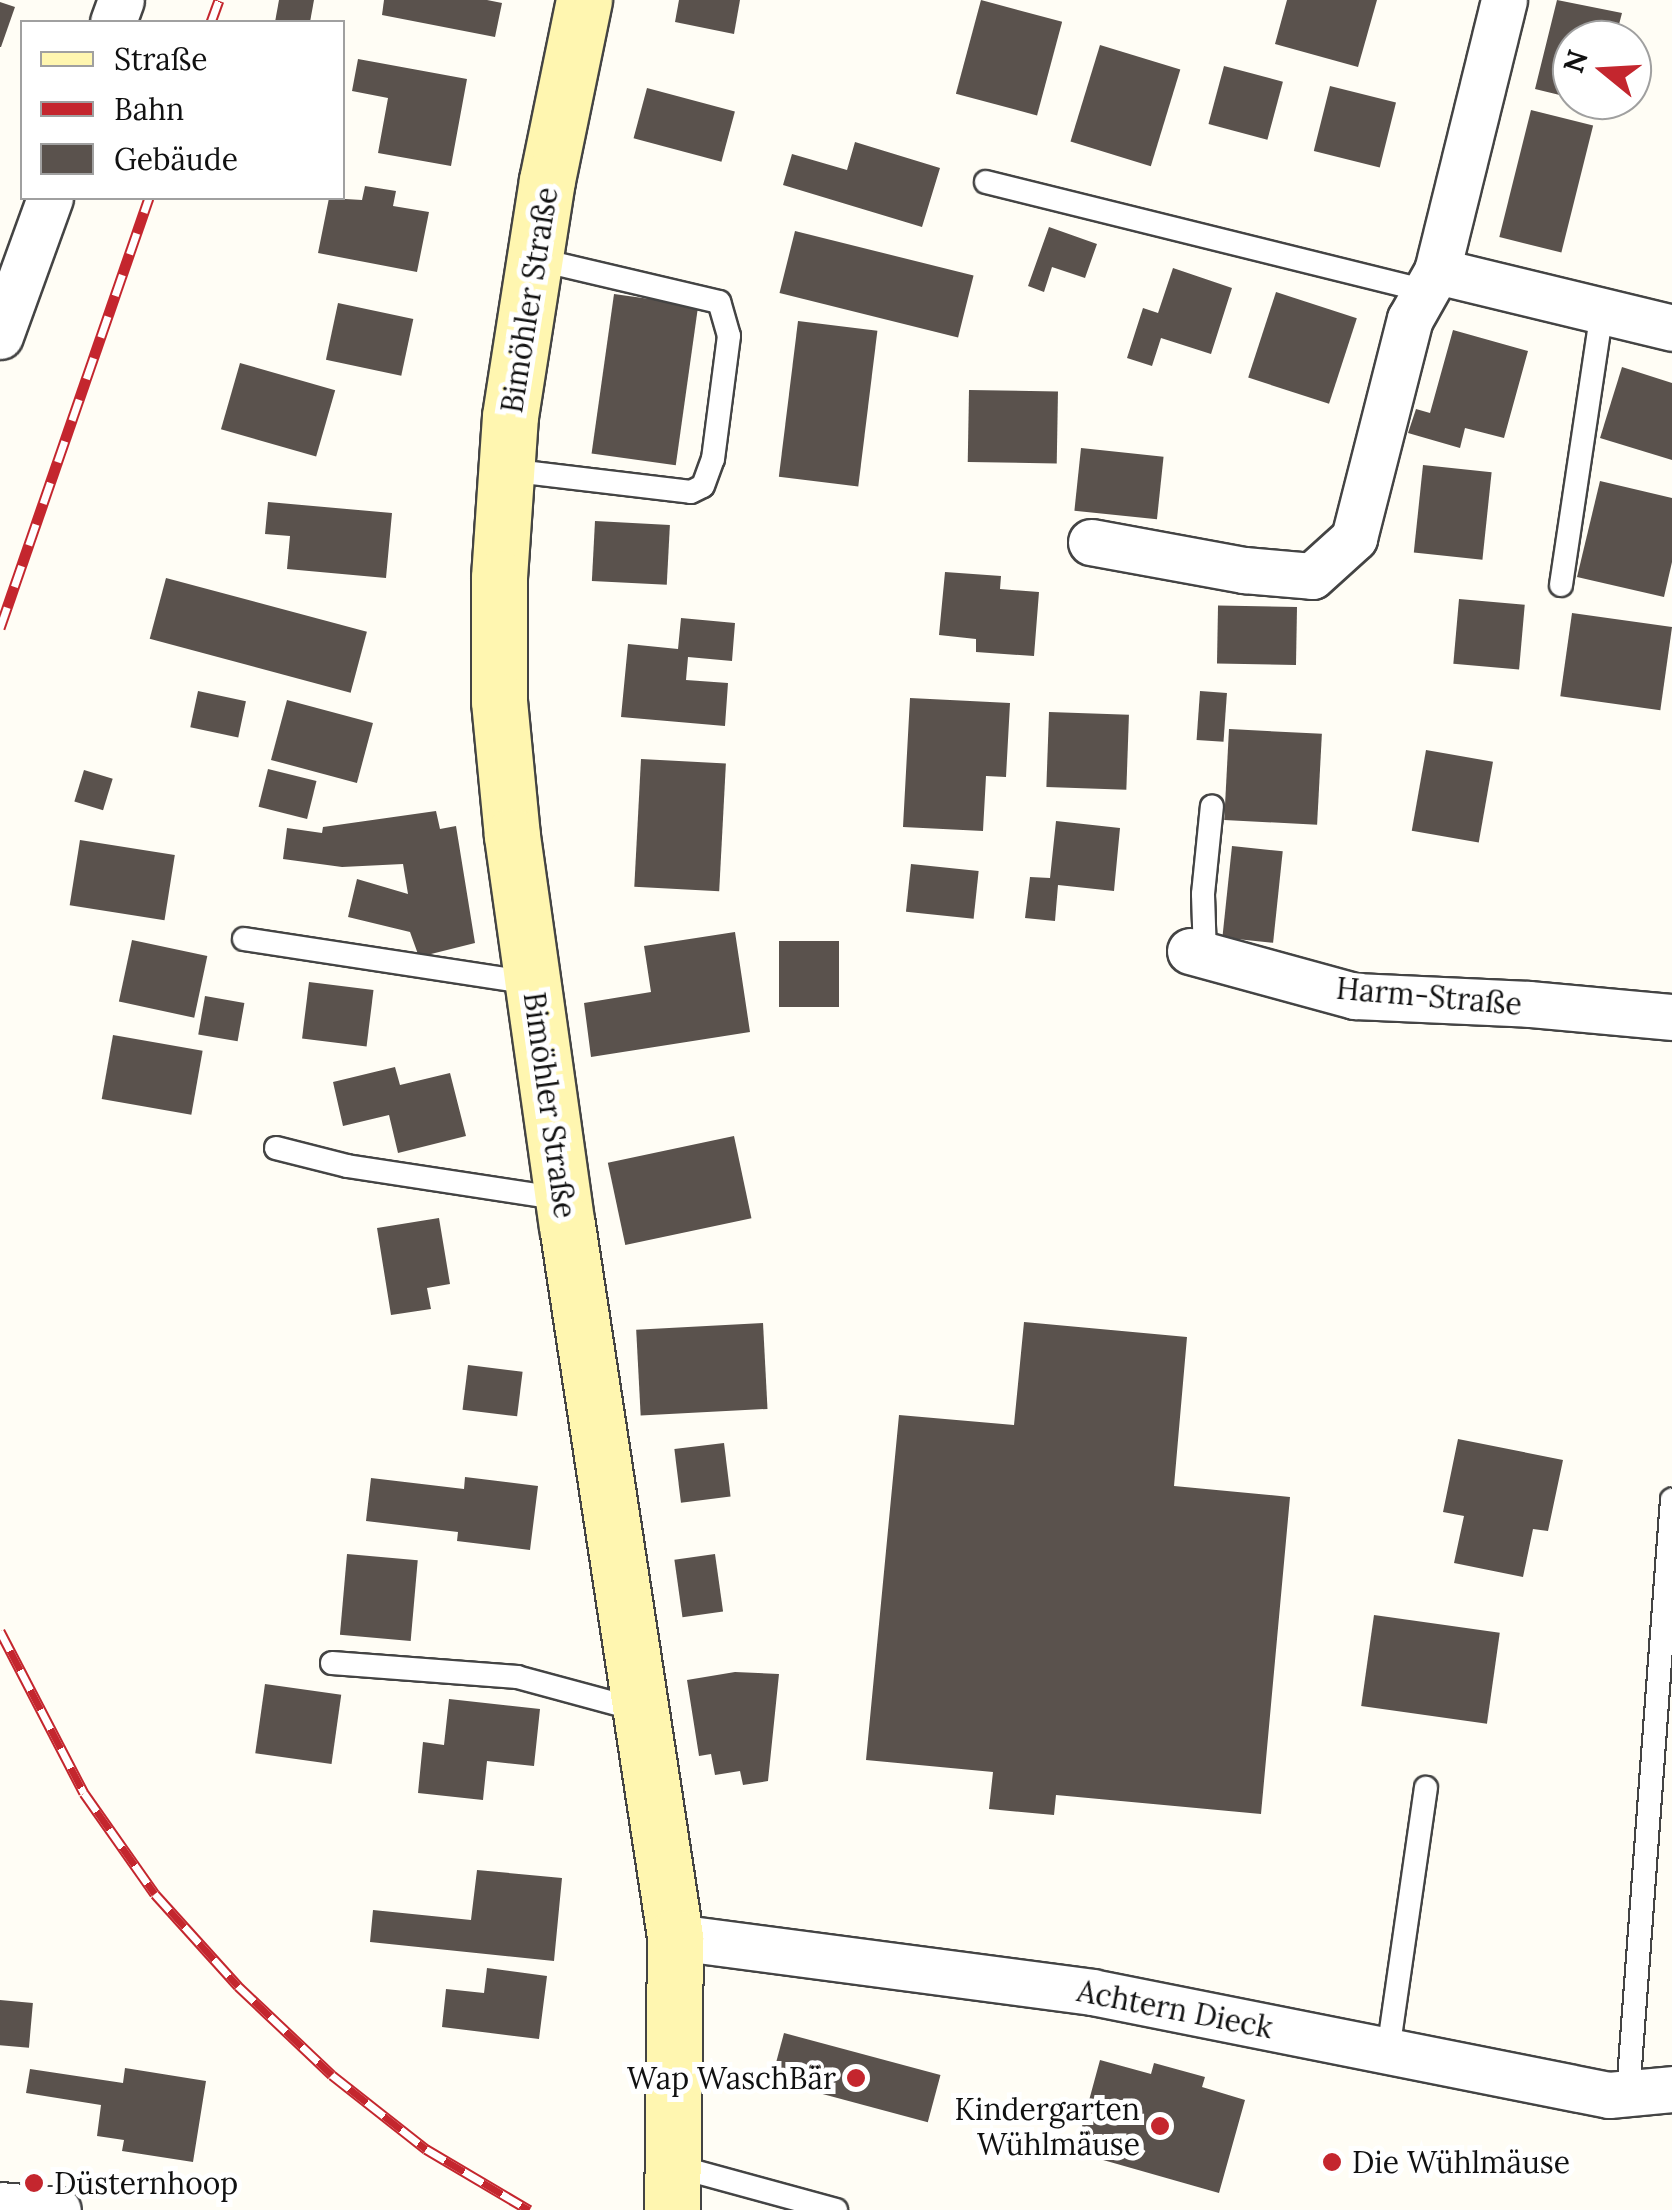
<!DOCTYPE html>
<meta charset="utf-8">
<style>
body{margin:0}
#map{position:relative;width:1672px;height:2210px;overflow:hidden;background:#fffdf5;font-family:Lora,serif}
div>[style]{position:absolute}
.building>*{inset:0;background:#5a524d;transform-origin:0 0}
.roads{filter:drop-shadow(2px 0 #444) drop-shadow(-2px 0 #444) drop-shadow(0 2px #444) drop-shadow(0 -2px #444)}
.lane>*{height:22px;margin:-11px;padding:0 11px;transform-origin:11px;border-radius:11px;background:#fff}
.street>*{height:45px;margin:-22.5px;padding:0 22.5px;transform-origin:22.5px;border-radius:22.5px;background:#fff}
.secondary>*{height:55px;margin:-27.5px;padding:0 27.5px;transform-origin:27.5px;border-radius:27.5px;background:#fff6b0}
.rail>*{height:11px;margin-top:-5.5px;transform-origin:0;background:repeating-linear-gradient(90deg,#fff 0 22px,#c4262e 0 44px);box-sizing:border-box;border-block:2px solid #c4262e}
.dots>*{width:28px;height:28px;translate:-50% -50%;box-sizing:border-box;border:5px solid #fff;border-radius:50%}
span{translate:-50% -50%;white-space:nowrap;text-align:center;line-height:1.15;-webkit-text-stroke:10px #fff;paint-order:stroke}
.street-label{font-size:30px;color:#111}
.poi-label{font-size:30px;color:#111}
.right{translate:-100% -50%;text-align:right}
.left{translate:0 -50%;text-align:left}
.legend{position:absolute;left:20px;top:20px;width:325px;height:180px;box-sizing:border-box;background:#fff;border:2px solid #a0a0a0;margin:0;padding:12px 18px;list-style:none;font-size:30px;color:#111}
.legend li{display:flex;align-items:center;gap:20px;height:50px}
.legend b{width:50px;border:2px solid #a0a0a0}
.north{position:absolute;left:1552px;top:20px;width:100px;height:100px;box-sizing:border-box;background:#fff;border:2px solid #a0a0a0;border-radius:50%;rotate:288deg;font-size:28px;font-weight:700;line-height:40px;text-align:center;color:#111}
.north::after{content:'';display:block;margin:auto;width:35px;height:45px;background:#c4262e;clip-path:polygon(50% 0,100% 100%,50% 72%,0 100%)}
</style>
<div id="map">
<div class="building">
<div style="clip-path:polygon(279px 0,314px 0,310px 22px,275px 22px)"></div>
<div style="clip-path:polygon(384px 0,487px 0,502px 3px,495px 37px,382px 15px)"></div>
<div style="clip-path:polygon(679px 0,740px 0,734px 34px,675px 22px)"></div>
<div style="left:981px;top:0;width:84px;height:97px;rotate:15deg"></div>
<div style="clip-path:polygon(1287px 0,1377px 0,1358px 67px,1275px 44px)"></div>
<div style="clip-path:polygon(1557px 0,1622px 13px,1615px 40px,1572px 40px,1572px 98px,1535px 89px)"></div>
<div style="clip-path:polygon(0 2px,15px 7px,1px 47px,0 47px)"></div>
<div style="left:1100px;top:45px;width:84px;height:101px;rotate:17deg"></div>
<div style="clip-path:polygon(358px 59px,467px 79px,451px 166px,378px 153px,388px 98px,352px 91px)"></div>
<div style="left:1224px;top:66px;width:61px;height:60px;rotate:15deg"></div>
<div style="left:1330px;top:86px;width:68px;height:67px;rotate:14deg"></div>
<div style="left:647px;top:88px;width:91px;height:52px;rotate:15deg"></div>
<div style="left:1531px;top:110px;width:64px;height:131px;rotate:14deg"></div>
<div style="clip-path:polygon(855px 142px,940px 168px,922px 227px,783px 185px,792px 154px,847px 170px)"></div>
<div style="clip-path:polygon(365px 186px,396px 191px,393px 206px,429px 212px,417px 272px,318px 253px,329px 198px,362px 200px)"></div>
<div style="clip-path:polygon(1049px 227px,1097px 244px,1085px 278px,1052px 267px,1044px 292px,1028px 286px)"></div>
<div style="left:795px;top:231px;width:184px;height:64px;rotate:14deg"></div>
<div style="clip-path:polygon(1173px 268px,1232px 288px,1211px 354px,1161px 338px,1152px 366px,1127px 358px,1143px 308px,1158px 313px)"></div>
<div style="left:1276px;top:292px;width:85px;height:90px;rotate:18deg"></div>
<div style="left:614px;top:294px;width:85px;height:161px;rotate:8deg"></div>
<div style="left:338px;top:303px;width:77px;height:58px;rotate:12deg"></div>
<div style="left:798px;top:321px;width:80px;height:157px;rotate:7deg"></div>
<div style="clip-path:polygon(1453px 330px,1528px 351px,1504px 438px,1465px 428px,1460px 448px,1408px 433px,1416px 409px,1430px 413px)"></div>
<div style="left:240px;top:363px;width:99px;height:69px;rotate:16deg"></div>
<div style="clip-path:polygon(1622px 367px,1672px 383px,1672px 460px,1600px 438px)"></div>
<div style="left:969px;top:390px;width:89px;height:72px;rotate:1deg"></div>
<div style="left:1081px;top:448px;width:83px;height:63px;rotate:6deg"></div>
<div style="left:1423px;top:465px;width:69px;height:88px;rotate:6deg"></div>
<div style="clip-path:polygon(1600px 481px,1672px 498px,1672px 562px,1664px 597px,1577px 577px)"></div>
<div style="clip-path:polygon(268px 502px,392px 513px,386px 578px,287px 569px,290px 536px,265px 534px)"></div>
<div style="left:595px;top:521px;width:75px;height:60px;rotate:3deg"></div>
<div style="clip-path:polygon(945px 572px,1001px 576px,1000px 589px,1039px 592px,1034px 656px,976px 652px,976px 639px,939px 635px)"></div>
<div style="left:166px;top:578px;width:208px;height:63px;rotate:15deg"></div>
<div style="left:1459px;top:599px;width:66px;height:65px;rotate:5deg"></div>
<div style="left:1297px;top:607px;width:58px;height:79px;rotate:91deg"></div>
<div style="left:1572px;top:613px;width:101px;height:84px;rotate:8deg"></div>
<div style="clip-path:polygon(681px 618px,735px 623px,732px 661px,688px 657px,686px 680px,728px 683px,725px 726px,621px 717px,628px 644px,678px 649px)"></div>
<div style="left:198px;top:691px;width:49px;height:37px;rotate:12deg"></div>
<div style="left:1200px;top:691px;width:27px;height:49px;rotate:4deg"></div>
<div style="clip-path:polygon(910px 698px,1010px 703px,1006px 777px,986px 776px,983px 831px,903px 827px)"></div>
<div style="left:287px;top:700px;width:89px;height:62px;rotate:15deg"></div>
<div style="left:1049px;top:712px;width:80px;height:75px;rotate:2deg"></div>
<div style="left:1229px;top:729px;width:93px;height:91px;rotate:3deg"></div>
<div style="left:1426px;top:750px;width:68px;height:82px;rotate:10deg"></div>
<div style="left:641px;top:759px;width:85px;height:128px;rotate:3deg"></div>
<div style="left:268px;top:769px;width:50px;height:39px;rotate:14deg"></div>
<div style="left:84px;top:770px;width:30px;height:33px;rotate:17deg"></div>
<div style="clip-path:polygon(436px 811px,440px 829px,456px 826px,475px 943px,419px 957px,410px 932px,348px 917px,357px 879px,408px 894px,403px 864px,342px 867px,283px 859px,287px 828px,322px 833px,323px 827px)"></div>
<div style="clip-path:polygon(1056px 821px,1120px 828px,1114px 891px,1058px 885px,1055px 921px,1025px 918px,1030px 877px,1050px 878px)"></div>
<div style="left:80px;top:840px;width:96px;height:66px;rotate:9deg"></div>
<div style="left:1232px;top:846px;width:51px;height:92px;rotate:6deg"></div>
<div style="left:911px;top:864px;width:68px;height:48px;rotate:6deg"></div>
<div style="clip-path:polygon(735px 932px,750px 1032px,591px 1057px,584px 1003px,651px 992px,644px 946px)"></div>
<div style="left:132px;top:940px;width:77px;height:63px;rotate:12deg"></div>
<div style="left:839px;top:941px;width:66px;height:60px;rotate:90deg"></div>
<div style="left:309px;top:982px;width:65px;height:57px;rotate:7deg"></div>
<div style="left:205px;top:996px;width:40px;height:39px;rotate:10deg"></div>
<div style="left:113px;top:1035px;width:91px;height:65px;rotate:10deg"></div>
<div style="clip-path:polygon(395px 1067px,400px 1085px,450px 1073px,466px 1136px,398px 1153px,389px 1115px,343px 1126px,333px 1082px)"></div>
<div style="left:734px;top:1136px;width:84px;height:129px;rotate:78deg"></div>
<div style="clip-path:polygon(439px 1218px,450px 1284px,427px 1288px,431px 1309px,391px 1315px,377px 1228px)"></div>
<div style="clip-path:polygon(1024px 1322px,1187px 1337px,1174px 1486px,1290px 1497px,1261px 1814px,1056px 1795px,1054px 1815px,989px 1809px,993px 1772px,866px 1760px,899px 1415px,1014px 1425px)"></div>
<div style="left:763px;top:1323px;width:86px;height:127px;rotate:87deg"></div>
<div style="left:468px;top:1365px;width:55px;height:45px;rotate:7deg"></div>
<div style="clip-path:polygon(1458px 1439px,1563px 1460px,1548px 1531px,1533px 1529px,1523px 1577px,1454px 1563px,1464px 1516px,1443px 1512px)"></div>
<div style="left:724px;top:1443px;width:54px;height:50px;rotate:83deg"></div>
<div style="clip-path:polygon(465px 1477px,538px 1486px,530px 1550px,457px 1541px,458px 1532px,366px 1521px,371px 1478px,464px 1489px)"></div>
<div style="left:347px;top:1554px;width:71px;height:81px;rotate:5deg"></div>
<div style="left:715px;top:1554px;width:58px;height:41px;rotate:82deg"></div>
<div style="left:1374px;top:1615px;width:127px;height:92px;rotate:8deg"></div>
<div style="clip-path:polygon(735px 1672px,779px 1674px,768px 1781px,743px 1785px,740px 1771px,715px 1775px,711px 1754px,699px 1756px,687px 1680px)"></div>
<div style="left:265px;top:1684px;width:77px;height:70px;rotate:8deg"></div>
<div style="clip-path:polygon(449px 1699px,540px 1709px,534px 1766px,487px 1761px,483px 1800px,418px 1793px,423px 1742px,444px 1745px)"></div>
<div style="clip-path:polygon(477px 1870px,562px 1878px,554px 1961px,370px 1942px,373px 1910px,471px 1920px)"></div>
<div style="clip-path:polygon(487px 1968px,547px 1976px,539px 2039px,442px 2027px,446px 1989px,484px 1993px)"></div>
<div style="left:0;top:2000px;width:33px;height:45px;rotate:5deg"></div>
<div style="left:784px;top:2033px;width:162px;height:49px;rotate:15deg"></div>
<div style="clip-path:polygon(1100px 2060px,1151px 2074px,1154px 2063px,1205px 2077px,1202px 2087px,1245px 2100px,1219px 2193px,1075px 2152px)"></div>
<div style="clip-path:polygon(125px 2068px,206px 2081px,193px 2162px,122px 2151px,124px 2140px,97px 2136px,101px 2105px,26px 2093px,30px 2069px,123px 2083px)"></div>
</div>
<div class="roads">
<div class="lane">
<div style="left:986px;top:182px;width:453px;rotate:13.9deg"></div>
<div style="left:507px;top:470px;width:185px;rotate:6.8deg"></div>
<div style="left:691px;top:492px;width:13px;rotate:-27deg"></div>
<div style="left:703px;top:486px;width:29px;rotate:-70deg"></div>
<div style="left:713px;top:459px;width:124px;rotate:-82.6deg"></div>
<div style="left:729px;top:336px;width:35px;rotate:-106deg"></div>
<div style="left:719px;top:302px;width:189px;rotate:-166.8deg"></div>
<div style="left:1561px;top:585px;width:277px;rotate:-81.5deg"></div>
<div style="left:244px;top:939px;width:292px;rotate:8.7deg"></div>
<div style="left:1205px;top:955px;width:61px;rotate:-91.9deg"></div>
<div style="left:1203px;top:894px;width:88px;rotate:-84.2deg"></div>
<div style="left:276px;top:1148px;width:73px;rotate:14.2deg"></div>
<div style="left:347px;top:1166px;width:219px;rotate:8.7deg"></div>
<div style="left:332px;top:1663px;width:186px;rotate:4.3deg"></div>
<div style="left:517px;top:1677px;width:126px;rotate:15.1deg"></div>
<div style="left:1388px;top:2051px;width:266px;rotate:-81.8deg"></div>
<div style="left:1628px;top:2093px;width:595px;rotate:-85.76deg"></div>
<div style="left:675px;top:2166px;width:167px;rotate:15.3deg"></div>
</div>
<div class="street">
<div style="left:113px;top:22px;width:23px;rotate:-70deg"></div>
<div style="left:1437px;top:271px;width:242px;rotate:13.6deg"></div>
<div style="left:0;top:336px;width:147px;rotate:-70.1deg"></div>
<div style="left:1091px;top:542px;width:156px;rotate:10.4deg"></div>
<div style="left:1244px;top:570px;width:68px;rotate:5deg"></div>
<div style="left:1312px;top:576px;width:57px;rotate:-42.1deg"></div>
<div style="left:1354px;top:538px;width:226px;rotate:-75.7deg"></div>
<div style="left:1410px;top:319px;width:55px;rotate:-60.6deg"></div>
<div style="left:1437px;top:271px;width:279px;rotate:-76.1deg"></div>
<div style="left:1190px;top:951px;width:171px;rotate:15.3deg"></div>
<div style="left:1355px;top:996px;width:174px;rotate:2.6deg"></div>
<div style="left:1529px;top:1004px;width:144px;rotate:5.2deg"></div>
<div style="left:675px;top:1937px;width:421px;rotate:7.5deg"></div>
<div style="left:1092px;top:1992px;width:527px;rotate:11.27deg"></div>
<div style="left:1609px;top:2095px;width:63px;rotate:-5.4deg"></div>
<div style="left:0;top:2205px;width:58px;rotate:4.9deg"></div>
</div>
<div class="secondary">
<div style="left:584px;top:0;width:184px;rotate:101.6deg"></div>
<div style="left:547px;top:180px;width:239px;rotate:98.9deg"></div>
<div style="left:510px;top:416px;width:162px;rotate:93.9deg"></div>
<div style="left:499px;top:578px;width:123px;rotate:90deg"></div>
<div style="left:499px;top:701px;width:136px;rotate:84.5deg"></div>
<div style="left:512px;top:836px;width:393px;rotate:82deg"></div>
<div style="left:567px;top:1225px;width:720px;rotate:81.37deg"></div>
<div style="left:675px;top:1937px;width:273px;rotate:90.6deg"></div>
</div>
</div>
<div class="rail">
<div style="left:211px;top:22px;width:23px;rotate:-70deg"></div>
<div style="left:0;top:628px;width:455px;rotate:-70.9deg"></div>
<div style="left:0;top:1631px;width:182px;rotate:62.6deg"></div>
<div style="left:84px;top:1793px;width:123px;rotate:54.9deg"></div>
<div style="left:155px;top:1894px;width:124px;rotate:47.9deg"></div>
<div style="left:238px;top:1986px;width:129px;rotate:43.4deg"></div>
<div style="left:332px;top:2075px;width:120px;rotate:38.2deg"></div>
<div style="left:426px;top:2149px;width:120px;rotate:30.6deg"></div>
</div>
<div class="dots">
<div style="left:856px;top:2078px;background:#c4262e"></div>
<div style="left:1160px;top:2126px;background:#c4262e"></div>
<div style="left:1332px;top:2162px;background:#c4262e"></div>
<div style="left:34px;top:2183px;background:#c4262e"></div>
</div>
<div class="street-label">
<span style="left:529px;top:300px;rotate:-81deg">Bimöhler Straße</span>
<span style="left:1429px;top:996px;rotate:5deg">Harm-Straße</span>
<span style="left:550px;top:1105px;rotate:82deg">Bimöhler Straße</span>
<span style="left:1175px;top:2009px;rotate:11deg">Achtern Dieck</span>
</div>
<div class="poi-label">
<span class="right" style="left:836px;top:2078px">Wap WaschBär</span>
<span class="right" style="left:1140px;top:2126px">Kindergarten<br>Wühlmäuse</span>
<span class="left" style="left:1352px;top:2162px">Die Wühlmäuse</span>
<span class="left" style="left:54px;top:2183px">Düsternhoop</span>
</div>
<ul class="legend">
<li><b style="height:12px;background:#fff6b0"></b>Straße</li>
<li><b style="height:12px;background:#c4262e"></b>Bahn</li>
<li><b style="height:28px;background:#5a524d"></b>Gebäude</li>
</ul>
<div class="north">N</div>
</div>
